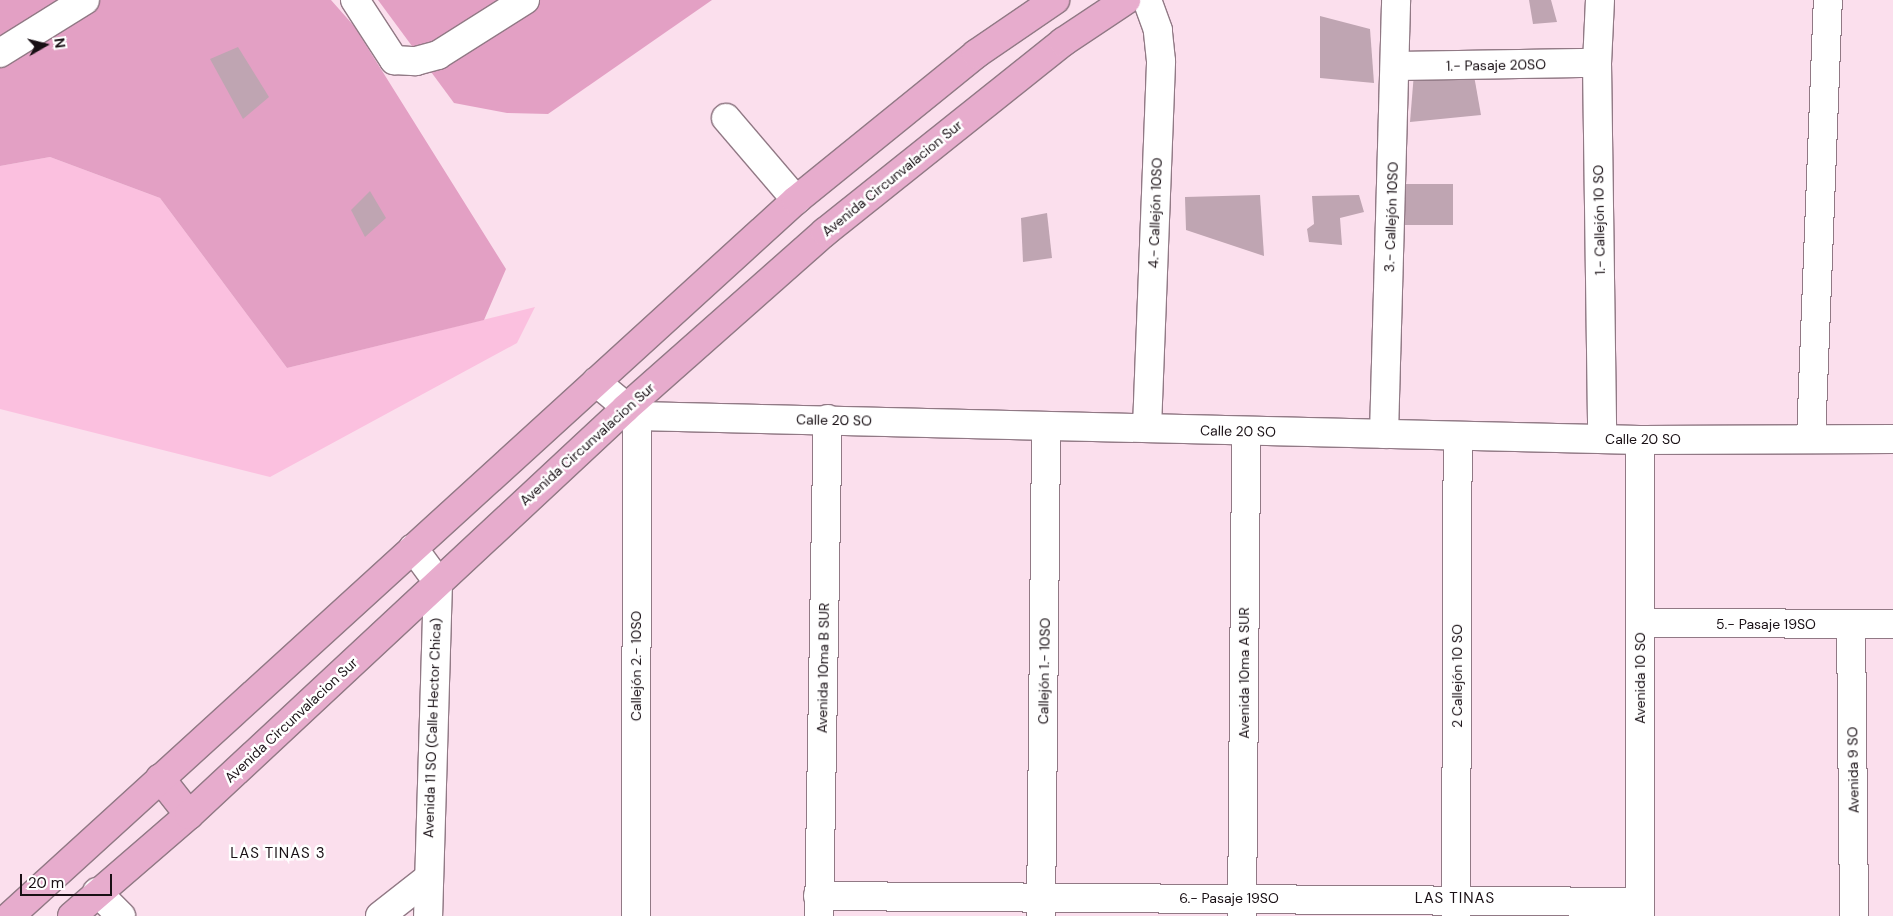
<!DOCTYPE html>
<meta charset="utf-8">
<style>
body{margin:0}
#map{position:relative;width:1893px;height:916px;overflow:hidden;background:#fbdfed;font-family:"DM Sans",sans-serif}
div>[style]{position:absolute}
.green>*{inset:0;background:#fbc0df}
.water>*{inset:0;background:#e3a0c4}
.building>*{inset:0;background:#bfa5b2;transform-origin:0 0}
.roads{filter:drop-shadow(1px 0 #917985) drop-shadow(-1px 0 #917985) drop-shadow(0 1px #917985) drop-shadow(0 -1px #917985)}
.minor>*{height:28px;margin:-14px;padding:0 14px;transform-origin:14px;border-radius:14px;background:#fff}
.major>*{height:28px;margin:-14px;padding:0 14px;transform-origin:14px;border-radius:14px;background:#e7accd}
span{translate:-50% -50%;white-space:nowrap;text-align:center;line-height:1.15;-webkit-text-stroke:5px #fff;paint-order:stroke}
.street-label{font-size:14px;color:#191015}
.neighbourhood-label{font-size:15px;color:#191015;letter-spacing:1px}
.north{position:absolute;left:20px;top:20px;width:50px;height:50px;-webkit-text-stroke:4px #fff;paint-order:stroke;rotate:82deg;font-size:14px;font-weight:700;line-height:20px;text-align:center;color:#191015}
.north::after{content:'';display:block;margin:auto;width:18px;height:22px;background:#191015;clip-path:polygon(50% 0,100% 100%,50% 72%,0 100%)}
.scale{position:absolute;left:20px;top:874px;width:92px;height:22px;box-sizing:border-box;border:2px solid #191015;border-top:0;padding-left:6px;font-size:15px;line-height:18px;white-space:nowrap;color:#191015;-webkit-text-stroke:4px #fff;paint-order:stroke}
</style>
<div id="map">
<div class="green">
<div style="clip-path:polygon(50px 157px,160px 198px,287px 368px,535px 307px,517px 343px,270px 477px,0 409px,0 166px)"></div>
</div>
<div class="water">
<div style="clip-path:polygon(0 0,331px 0,354px 26px,506px 269px,484px 320px,287px 368px,160px 198px,50px 157px,0 166px)"></div>
<div style="clip-path:polygon(378px 0,712px 0,548px 114px,507px 113px,454px 103px)"></div>
</div>
<div class="building">
<div style="clip-path:polygon(1529px 0,1551px 0,1557px 22px,1533px 24px)"></div>
<div style="clip-path:polygon(1320px 16px,1370px 29px,1374px 83px,1320px 78px)"></div>
<div style="clip-path:polygon(238px 47px,269px 97px,243px 119px,210px 59px)"></div>
<div style="clip-path:polygon(1473px 70px,1481px 115px,1410px 122px,1414px 73px)"></div>
<div style="left:1453px;top:184px;width:41px;height:50px;rotate:90deg"></div>
<div style="clip-path:polygon(370px 191px,386px 218px,365px 237px,351px 210px)"></div>
<div style="clip-path:polygon(1260px 195px,1264px 256px,1186px 230px,1185px 197px)"></div>
<div style="clip-path:polygon(1359px 195px,1364px 212px,1340px 218px,1342px 245px,1309px 242px,1307px 229px,1314px 224px,1312px 196px)"></div>
<div style="clip-path:polygon(1047px 213px,1052px 258px,1023px 262px,1021px 218px)"></div>
</div>
<div class="roads">
<div class="minor">
<div style="left:355px;top:0;width:72px;rotate:57deg"></div>
<div style="left:394px;top:60px;width:22px;rotate:3deg"></div>
<div style="left:416px;top:61px;width:23px;rotate:-15deg"></div>
<div style="left:438px;top:55px;width:103px;rotate:-32.3deg"></div>
<div style="left:1600px;top:0;width:63px;rotate:92.7deg"></div>
<div style="left:1597px;top:63px;width:376px;rotate:89.2deg"></div>
<div style="left:0;top:53px;width:100px;rotate:-31.9deg"></div>
<div style="left:1396px;top:66px;width:201px;rotate:-0.9deg"></div>
<div style="left:726px;top:118px;width:108px;rotate:49.5deg"></div>
<div style="left:596px;top:382px;width:53px;rotate:39.7deg"></div>
<div style="left:637px;top:416px;width:1003px;rotate:1.37deg"></div>
<div style="left:1640px;top:440px;width:253px;rotate:-0.2deg"></div>
<div style="left:1147px;top:428px;width:367px;rotate:-87.8deg"></div>
<div style="left:1161px;top:61px;width:31px;rotate:-96deg"></div>
<div style="left:1158px;top:30px;width:32px;rotate:-110deg"></div>
<div style="left:1384px;top:434px;width:434px;rotate:-88.4deg"></div>
<div style="left:1811px;top:439px;width:439px;rotate:-87.8deg"></div>
<div style="left:413px;top:548px;width:42px;rotate:53.7deg"></div>
<div style="left:438px;top:582px;width:334px;rotate:91.7deg"></div>
<div style="left:1640px;top:623px;width:253px;rotate:0.2deg"></div>
<div style="left:1851px;top:624px;width:292px;rotate:89.4deg"></div>
<div style="left:97px;top:892px;width:34px;rotate:45deg"></div>
<div style="left:818px;top:896px;width:821px;rotate:0.42deg"></div>
<div style="left:1041px;top:915px;width:489px;rotate:-89.4deg"></div>
<div style="left:380px;top:916px;width:60px;rotate:-38.2deg"></div>
<div style="left:636px;top:916px;width:500px;rotate:-89.89deg"></div>
<div style="left:819px;top:916px;width:497px;rotate:-89deg"></div>
<div style="left:1242px;top:916px;width:485px;rotate:-89.5deg"></div>
<div style="left:1456px;top:916px;width:480px;rotate:-89.8deg"></div>
<div style="left:1640px;top:916px;width:476px;rotate:-90deg"></div>
</div>
<div class="major">
<div style="left:160px;top:778px;width:47px;rotate:51.9deg"></div>
<div style="left:10px;top:916px;width:1063px;rotate:-42.33deg"></div>
<div style="left:796px;top:200px;width:232px;rotate:-39deg"></div>
<div style="left:976px;top:54px;width:96px;rotate:-34.4deg"></div>
<div style="left:72px;top:916px;width:155px;rotate:-40.8deg"></div>
<div style="left:189px;top:815px;width:597px;rotate:-42.96deg"></div>
<div style="left:626px;top:408px;width:266px;rotate:-41.5deg"></div>
<div style="left:825px;top:232px;width:305px;rotate:-38.6deg"></div>
<div style="left:1063px;top:42px;width:76px;rotate:-33.7deg"></div>
</div>
</div>
<div class="street-label">
<span style="left:1496px;top:65px;rotate:-1deg">1.- Pasaje 20SO</span>
<span style="left:892px;top:178px;rotate:-39deg">Avenida Circunvalacion Sur</span>
<span style="left:1155px;top:213px;rotate:-88deg">4.- Callejón 10SO</span>
<span style="left:1391px;top:217px;rotate:-88deg">3.- Callejón 10SO</span>
<span style="left:1599px;top:220px;rotate:-91deg">1.- Callejón 10 SO</span>
<span style="left:834px;top:420px;rotate:1deg">Calle 20 SO</span>
<span style="left:1238px;top:431px;rotate:1deg">Calle 20 SO</span>
<span style="left:1643px;top:439px">Calle 20 SO</span>
<span style="left:587px;top:444px;rotate:-42deg">Avenida Circunvalacion Sur</span>
<span style="left:1766px;top:624px">5.- Pasaje 19SO</span>
<span style="left:636px;top:666px;rotate:-90deg">Callejón 2.- 10SO</span>
<span style="left:823px;top:668px;rotate:-89deg">Avenida 10ma B SUR</span>
<span style="left:1044px;top:671px;rotate:-89deg">Callejón 1.- 10SO</span>
<span style="left:1244px;top:673px;rotate:-90deg">Avenida 10ma A SUR</span>
<span style="left:1457px;top:676px;rotate:-90deg">2 Callejón 10 SO</span>
<span style="left:1640px;top:678px;rotate:-90deg">Avenida 10 SO</span>
<span style="left:291px;top:720px;rotate:-43deg">Avenida Circunvalacion Sur</span>
<span style="left:432px;top:728px;rotate:-88deg">Avenida 11 SO (Calle Hector Chica)</span>
<span style="left:1853px;top:770px;rotate:-91deg">Avenida 9 SO</span>
<span style="left:1229px;top:898px">6.- Pasaje 19SO</span>
</div>
<div class="neighbourhood-label">
<span style="left:278px;top:854px">LAS TINAS 3</span>
<span style="left:1455px;top:899px">LAS TINAS</span>
</div>
<div class="north">N</div>
<div class="scale">20 m</div>
</div>
